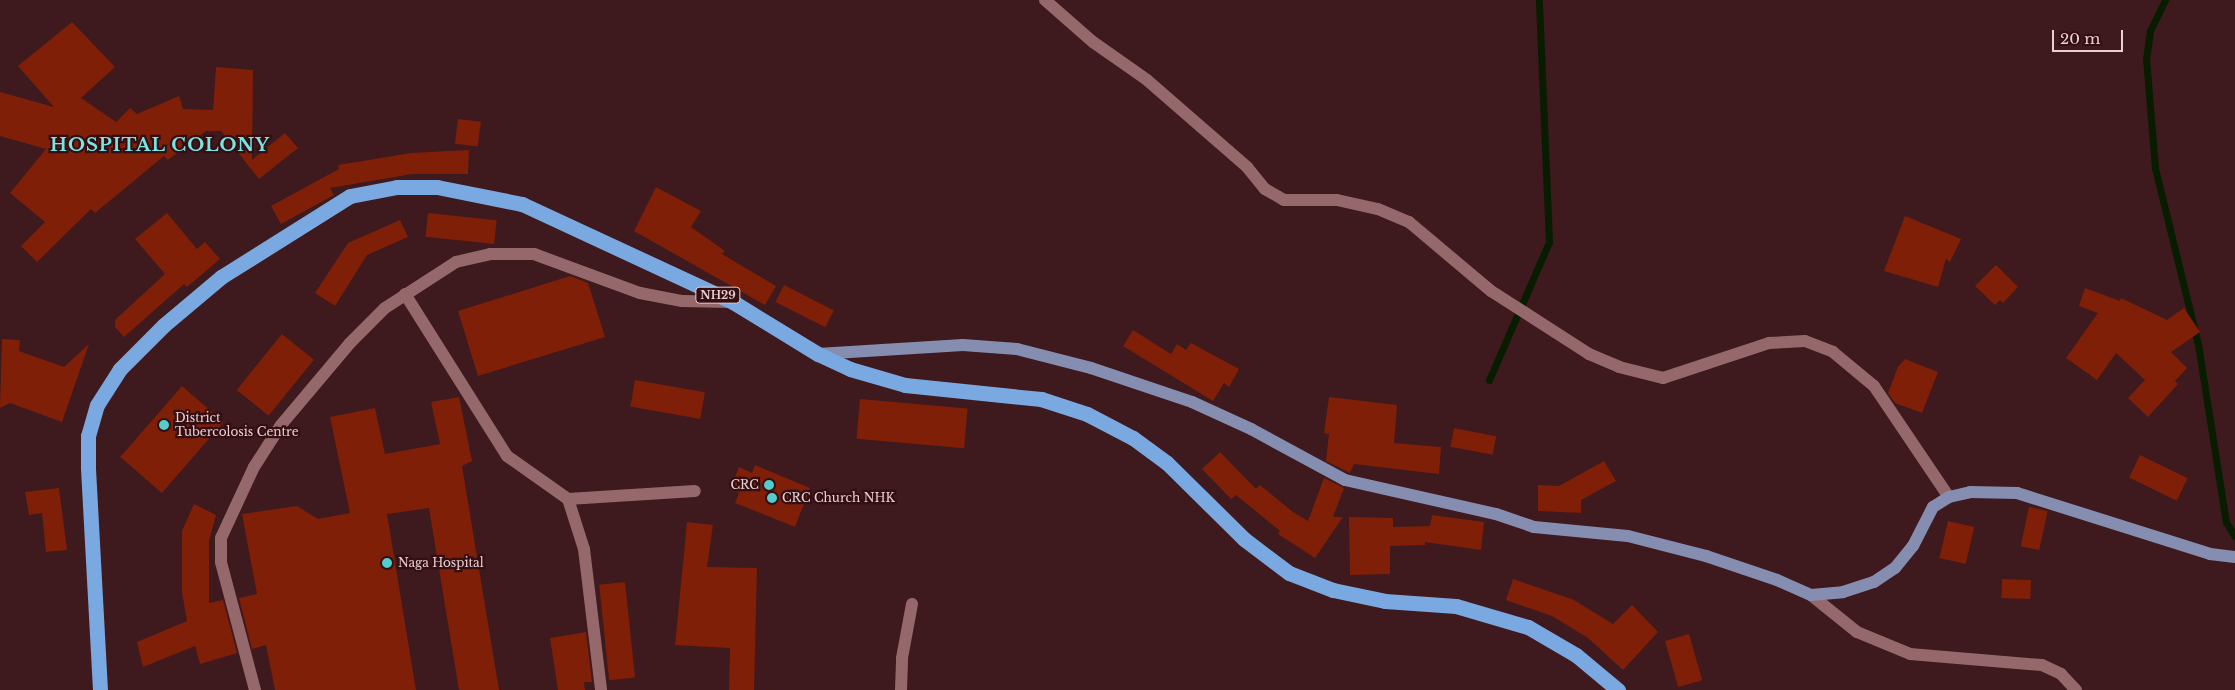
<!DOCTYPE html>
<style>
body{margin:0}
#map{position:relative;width:2235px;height:690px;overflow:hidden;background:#3e191d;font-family:"Libre Baskerville",serif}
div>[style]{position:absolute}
.stream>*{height:7px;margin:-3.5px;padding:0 3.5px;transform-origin:3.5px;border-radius:3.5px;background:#081d00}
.building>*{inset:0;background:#7f1f07;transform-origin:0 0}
.street>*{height:12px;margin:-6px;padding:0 6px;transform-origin:6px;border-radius:6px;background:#95686b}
.secondary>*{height:12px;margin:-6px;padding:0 6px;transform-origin:6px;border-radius:6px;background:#95686b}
.primary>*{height:12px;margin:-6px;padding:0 6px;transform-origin:6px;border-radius:6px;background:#858eb1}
.highway>*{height:15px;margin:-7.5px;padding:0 7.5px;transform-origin:7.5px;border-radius:7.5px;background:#7aa8e0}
.dots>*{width:14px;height:14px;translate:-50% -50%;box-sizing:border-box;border:2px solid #330f14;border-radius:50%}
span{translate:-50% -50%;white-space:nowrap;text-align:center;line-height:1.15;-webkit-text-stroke:4.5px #330f14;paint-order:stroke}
.shield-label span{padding:1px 4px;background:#330f14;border:1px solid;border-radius:4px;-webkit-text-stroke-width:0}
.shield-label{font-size:11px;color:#ead0d1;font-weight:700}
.poi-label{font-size:12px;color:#ead0d1}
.left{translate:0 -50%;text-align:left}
.right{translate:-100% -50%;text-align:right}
.district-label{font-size:18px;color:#79e5e3;font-weight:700;letter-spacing:1px}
.scale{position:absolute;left:2052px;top:30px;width:71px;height:22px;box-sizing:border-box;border:2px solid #ead0d1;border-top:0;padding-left:6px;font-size:15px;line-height:18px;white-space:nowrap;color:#ead0d1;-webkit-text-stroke:4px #330f14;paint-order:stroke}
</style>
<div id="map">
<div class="stream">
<div style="left:2165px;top:0;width:34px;rotate:116deg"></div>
<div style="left:2150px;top:31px;width:27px;rotate:98deg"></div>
<div style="left:2146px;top:58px;width:110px;rotate:85.3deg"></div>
<div style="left:2155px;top:168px;width:181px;rotate:76.3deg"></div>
<div style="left:2198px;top:344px;width:180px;rotate:81.1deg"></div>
<div style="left:2226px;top:522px;width:17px;rotate:59deg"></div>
<div style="left:1489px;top:380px;width:150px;rotate:-66.5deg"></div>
<div style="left:1549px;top:242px;width:242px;rotate:-92.4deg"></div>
</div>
<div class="building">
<div style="clip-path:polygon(72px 22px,115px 67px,81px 98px,116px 122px,130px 108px,137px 114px,179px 96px,183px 109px,213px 110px,216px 67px,253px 70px,252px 160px,285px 133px,298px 148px,259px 179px,221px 131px,206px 131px,168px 160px,164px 156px,95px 213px,91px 209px,37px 262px,21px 246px,45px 222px,10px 193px,46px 149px,0 136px,0 92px,54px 107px,18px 66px)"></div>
<div style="left:458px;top:119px;width:23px;height:25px;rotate:7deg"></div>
<div style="clip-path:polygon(469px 150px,468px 174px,412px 174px,330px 188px,334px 195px,281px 224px,271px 206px,339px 169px,338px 165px,411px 153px)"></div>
<div style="clip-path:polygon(656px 187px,701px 211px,691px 227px,725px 251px,722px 254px,776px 286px,765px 305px,634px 231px)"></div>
<div style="clip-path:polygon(167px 213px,197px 249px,205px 242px,220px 259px,187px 287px,184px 284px,124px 337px,115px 327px,115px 320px,165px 274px,135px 239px)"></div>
<div style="left:428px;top:213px;width:69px;height:24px;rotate:6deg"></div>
<div style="clip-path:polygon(1905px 216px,1961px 239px,1950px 262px,1946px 259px,1938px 287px,1884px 271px)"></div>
<div style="clip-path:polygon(400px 220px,408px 237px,367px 255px,335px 306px,315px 293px,348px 243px)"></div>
<div style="clip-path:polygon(1996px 265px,2018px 287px,2003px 303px,2000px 300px,1995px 305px,1975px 286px)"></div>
<div style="clip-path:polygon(570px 276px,588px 283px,605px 337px,478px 376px,458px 311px)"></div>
<div style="left:784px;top:285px;width:56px;height:19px;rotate:27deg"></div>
<div style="clip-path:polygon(2085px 288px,2120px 301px,2121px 298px,2167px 320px,2184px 308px,2200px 332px,2171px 352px,2187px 368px,2175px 381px,2178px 384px,2148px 417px,2128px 398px,2145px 380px,2116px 353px,2097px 380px,2066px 358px,2098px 313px,2079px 306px)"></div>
<div style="clip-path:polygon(1133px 330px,1171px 354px,1177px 344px,1186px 350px,1191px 343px,1239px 369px,1229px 387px,1224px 383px,1213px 401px,1123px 346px)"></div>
<div style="left:282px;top:334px;width:41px;height:72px;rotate:39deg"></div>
<div style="clip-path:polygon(2px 339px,20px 340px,19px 351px,64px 367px,89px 344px,62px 422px,10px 403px,0 408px)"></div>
<div style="clip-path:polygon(1905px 359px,1938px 372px,1922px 413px,1895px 403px,1888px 393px,1898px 367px)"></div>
<div style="left:635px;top:380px;width:71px;height:27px;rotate:10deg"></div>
<div style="left:182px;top:386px;width:55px;height:94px;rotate:41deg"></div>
<div style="clip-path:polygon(459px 397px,472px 461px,462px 466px,499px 690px,459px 690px,429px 508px,387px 514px,416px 690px,275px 690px,266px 645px,252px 649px,239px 598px,257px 594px,242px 514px,297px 506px,318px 519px,350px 513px,330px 417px,375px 408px,385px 454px,440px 444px,431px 402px)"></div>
<div style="clip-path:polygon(1329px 397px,1397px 405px,1394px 443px,1441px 447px,1439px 474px,1354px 464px,1350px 473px,1326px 461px,1329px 434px,1324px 433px)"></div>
<div style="left:860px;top:399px;width:108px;height:40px;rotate:5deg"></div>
<div style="left:1454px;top:428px;width:43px;height:19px;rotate:11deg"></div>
<div style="clip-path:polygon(1220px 452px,1256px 489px,1260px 485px,1293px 512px,1308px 521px,1324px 478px,1344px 488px,1333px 517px,1343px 517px,1315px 558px,1278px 534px,1280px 531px,1236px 495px,1231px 499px,1202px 469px)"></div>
<div style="left:2140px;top:455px;width:53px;height:25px;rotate:26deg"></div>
<div style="clip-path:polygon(1604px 461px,1616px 481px,1581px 500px,1581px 513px,1538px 511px,1538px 485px,1559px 486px)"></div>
<div style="clip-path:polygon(755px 465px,810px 488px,795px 527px,735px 503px,739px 493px,730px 489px,739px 467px,752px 473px)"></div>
<div style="clip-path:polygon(59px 488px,67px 550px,46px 552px,42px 513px,29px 515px,25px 492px)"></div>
<div style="clip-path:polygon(194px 504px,216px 515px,209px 541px,209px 603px,223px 600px,237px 653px,200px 664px,195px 646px,143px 667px,137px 642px,187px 621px,182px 592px,182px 531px)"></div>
<div style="left:2029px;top:507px;width:19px;height:40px;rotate:12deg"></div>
<div style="clip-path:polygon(1432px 515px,1484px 522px,1481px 550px,1425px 542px,1425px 545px,1390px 546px,1390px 574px,1350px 575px,1349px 517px,1393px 518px,1393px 527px,1430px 526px)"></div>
<div style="left:1948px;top:521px;width:27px;height:38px;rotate:13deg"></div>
<div style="clip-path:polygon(687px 522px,713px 525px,707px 567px,757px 568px,754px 690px,729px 690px,730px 648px,675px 645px)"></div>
<div style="clip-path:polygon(1513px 579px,1574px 600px,1613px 624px,1632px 605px,1658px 632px,1623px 670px,1588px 638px,1552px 616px,1506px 600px)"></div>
<div style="left:2002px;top:579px;width:29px;height:19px;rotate:2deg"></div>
<div style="left:625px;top:582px;width:96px;height:26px;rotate:84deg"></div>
<div style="clip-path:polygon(586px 632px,592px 682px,584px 682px,585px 690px,558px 690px,550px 638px)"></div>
<div style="left:1689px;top:634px;width:48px;height:25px;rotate:74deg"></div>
</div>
<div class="street">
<div style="left:1045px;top:0;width:64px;rotate:41.2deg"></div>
<div style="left:1093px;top:42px;width:66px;rotate:35.1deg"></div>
<div style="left:1147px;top:80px;width:133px;rotate:41deg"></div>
<div style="left:1247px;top:167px;width:28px;rotate:51deg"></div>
<div style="left:1265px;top:189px;width:22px;rotate:30deg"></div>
<div style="left:1284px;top:200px;width:53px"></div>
<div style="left:1337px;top:200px;width:42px;rotate:12.4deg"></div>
<div style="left:1378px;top:209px;width:34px;rotate:23deg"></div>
<div style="left:1409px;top:222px;width:107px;rotate:40.1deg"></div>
<div style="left:1491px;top:291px;width:117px;rotate:32.7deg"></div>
<div style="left:1589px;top:354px;width:33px;rotate:23deg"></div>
<div style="left:1619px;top:367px;width:45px;rotate:14deg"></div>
<div style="left:1663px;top:378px;width:112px;rotate:-18.3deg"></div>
<div style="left:1769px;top:343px;width:36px;rotate:-3deg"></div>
<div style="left:1805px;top:341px;width:30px;rotate:21deg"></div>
<div style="left:1833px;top:352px;width:53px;rotate:39.7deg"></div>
<div style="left:1874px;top:386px;width:134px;rotate:56deg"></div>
<div style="left:405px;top:294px;width:191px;rotate:57.8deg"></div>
<div style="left:507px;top:456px;width:75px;rotate:35.2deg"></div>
<div style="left:568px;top:499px;width:52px;rotate:72.3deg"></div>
<div style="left:584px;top:549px;width:142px;rotate:83.1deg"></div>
<div style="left:568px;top:499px;width:127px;rotate:-3.6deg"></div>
<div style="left:255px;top:690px;width:132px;rotate:-104.9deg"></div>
<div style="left:221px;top:562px;width:24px;rotate:-90deg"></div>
<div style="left:221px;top:538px;width:78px;rotate:-65.1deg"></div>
<div style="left:254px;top:467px;width:50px;rotate:-57.3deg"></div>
<div style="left:281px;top:425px;width:107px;rotate:-49.9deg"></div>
<div style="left:350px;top:343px;width:49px;rotate:-45deg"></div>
<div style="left:385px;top:308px;width:85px;rotate:-32.9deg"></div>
<div style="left:456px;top:262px;width:35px;rotate:-13deg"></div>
<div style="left:490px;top:254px;width:44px"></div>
<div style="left:534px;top:254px;width:113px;rotate:20.2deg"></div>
<div style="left:640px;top:293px;width:43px;rotate:10.8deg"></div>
<div style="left:682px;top:301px;width:49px;rotate:1.2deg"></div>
<div style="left:901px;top:690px;width:32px;rotate:-88deg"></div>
<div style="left:902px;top:658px;width:55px;rotate:-79.5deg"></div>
</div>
<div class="secondary">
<div style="left:1811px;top:595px;width:59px;rotate:38.8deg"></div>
<div style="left:1857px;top:632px;width:57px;rotate:22.5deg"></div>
<div style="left:1910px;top:654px;width:132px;rotate:4.8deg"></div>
<div style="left:2042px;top:665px;width:21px;rotate:25deg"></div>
<div style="left:2061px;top:674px;width:22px;rotate:47deg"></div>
</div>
<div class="primary">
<div style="left:818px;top:354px;width:145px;rotate:-3.6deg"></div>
<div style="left:963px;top:345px;width:54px;rotate:4.2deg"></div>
<div style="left:1017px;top:349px;width:76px;rotate:14.4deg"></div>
<div style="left:1091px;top:368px;width:107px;rotate:18.6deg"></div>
<div style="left:1192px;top:402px;width:65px;rotate:24.6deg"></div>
<div style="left:1251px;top:429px;width:107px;rotate:28.5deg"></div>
<div style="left:1345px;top:480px;width:155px;rotate:12.7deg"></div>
<div style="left:1496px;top:514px;width:40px;rotate:18.9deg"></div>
<div style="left:1534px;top:527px;width:94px;rotate:5.5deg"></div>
<div style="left:1628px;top:536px;width:81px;rotate:14.4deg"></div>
<div style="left:1706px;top:556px;width:75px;rotate:18.7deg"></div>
<div style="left:1777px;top:580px;width:37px;rotate:24deg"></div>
<div style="left:1811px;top:595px;width:32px;rotate:-5deg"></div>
<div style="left:1843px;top:592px;width:33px;rotate:-18deg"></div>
<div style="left:1874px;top:582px;width:25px;rotate:-34deg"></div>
<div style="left:1895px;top:568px;width:28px;rotate:-51deg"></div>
<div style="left:1913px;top:546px;width:44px;rotate:-62.9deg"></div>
<div style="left:1933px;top:507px;width:19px;rotate:-32deg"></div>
<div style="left:1949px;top:497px;width:22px;rotate:-13deg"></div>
<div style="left:1970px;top:492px;width:47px;rotate:1.2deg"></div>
<div style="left:2017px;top:493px;width:202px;rotate:17.5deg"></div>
<div style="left:2210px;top:554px;width:25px;rotate:7deg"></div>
</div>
<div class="highway">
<div style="left:100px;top:690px;width:224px;rotate:-93.1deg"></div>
<div style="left:88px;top:466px;width:30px;rotate:-90deg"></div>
<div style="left:88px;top:436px;width:32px;rotate:-74deg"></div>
<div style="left:97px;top:405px;width:43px;rotate:-57.4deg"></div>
<div style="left:120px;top:369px;width:62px;rotate:-45deg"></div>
<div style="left:164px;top:325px;width:75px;rotate:-40.1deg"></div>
<div style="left:221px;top:277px;width:152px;rotate:-32.1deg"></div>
<div style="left:350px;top:196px;width:48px;rotate:-10.8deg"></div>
<div style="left:397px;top:187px;width:40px"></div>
<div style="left:437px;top:187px;width:87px;rotate:11.3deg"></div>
<div style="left:522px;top:204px;width:233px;rotate:24.9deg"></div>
<div style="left:733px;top:302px;width:100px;rotate:31.5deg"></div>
<div style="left:818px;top:354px;width:35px;rotate:25deg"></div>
<div style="left:850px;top:369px;width:57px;rotate:16.2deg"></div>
<div style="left:905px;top:385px;width:137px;rotate:5.9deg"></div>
<div style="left:1041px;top:399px;width:48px;rotate:18.1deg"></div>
<div style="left:1087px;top:414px;width:52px;rotate:27.6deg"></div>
<div style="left:1133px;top:438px;width:42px;rotate:36.3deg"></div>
<div style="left:1167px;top:463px;width:108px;rotate:44.6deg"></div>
<div style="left:1244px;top:539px;width:56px;rotate:37.1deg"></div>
<div style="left:1289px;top:573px;width:47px;rotate:21.1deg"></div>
<div style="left:1333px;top:590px;width:53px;rotate:11.9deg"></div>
<div style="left:1385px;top:601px;width:71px;rotate:4deg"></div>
<div style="left:1456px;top:606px;width:75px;rotate:16.3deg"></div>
<div style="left:1528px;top:627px;width:56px;rotate:30.3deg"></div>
<div style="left:1576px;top:655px;width:55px;rotate:39.8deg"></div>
</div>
<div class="dots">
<div style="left:164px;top:425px;background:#52cdcc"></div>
<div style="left:769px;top:485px;background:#52cdcc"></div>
<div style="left:772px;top:498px;background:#52cdcc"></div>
<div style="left:387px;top:563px;background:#52cdcc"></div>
</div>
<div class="shield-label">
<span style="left:718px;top:295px">NH29</span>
</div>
<div class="poi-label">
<span class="left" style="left:175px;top:425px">District<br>Tubercolosis Centre</span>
<span class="right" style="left:759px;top:485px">CRC</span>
<span class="left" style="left:782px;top:498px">CRC Church NHK</span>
<span class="left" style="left:398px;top:563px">Naga Hospital</span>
</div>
<div class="district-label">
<span style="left:160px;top:145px">HOSPITAL COLONY</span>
</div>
<div class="scale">20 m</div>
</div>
